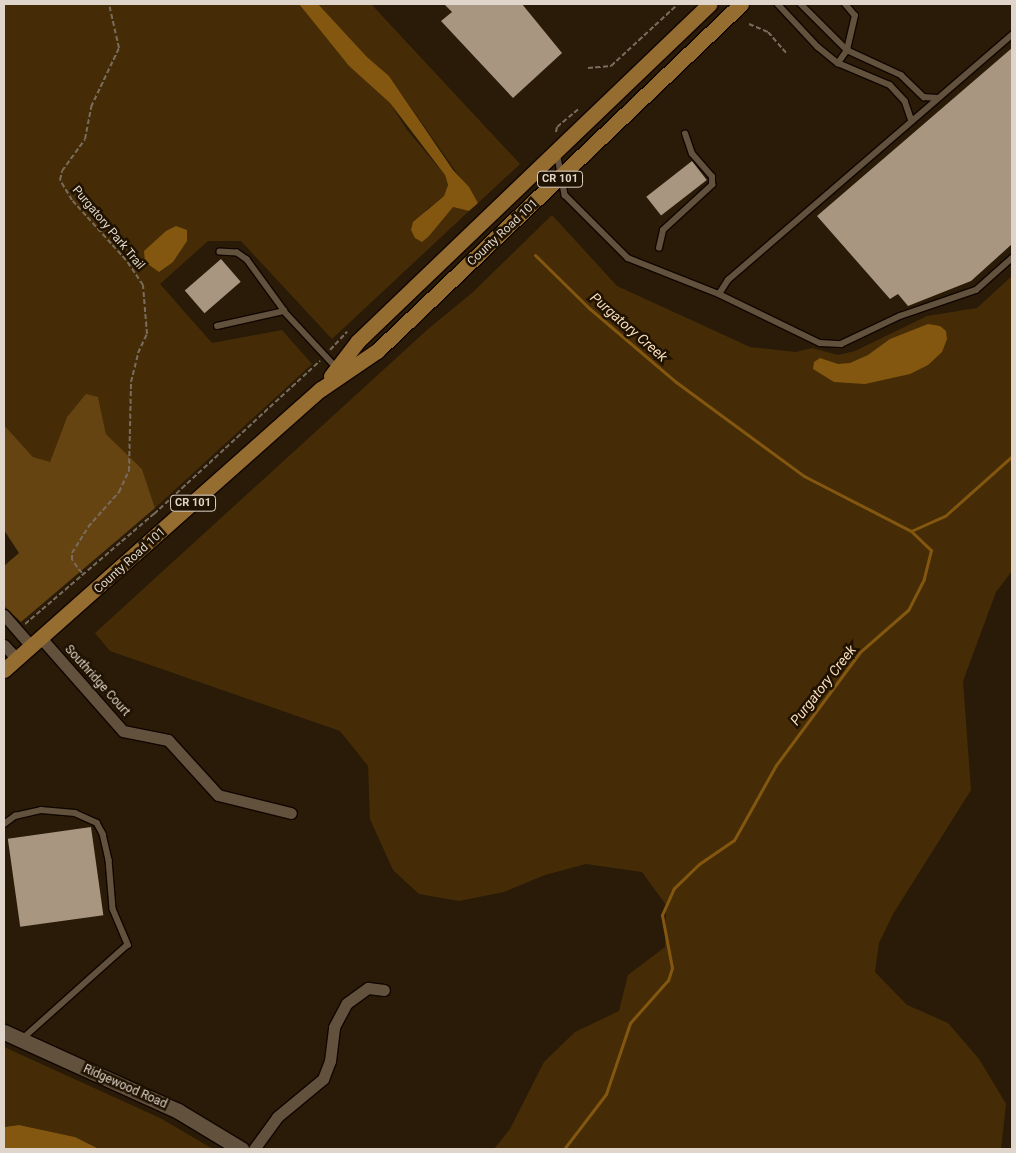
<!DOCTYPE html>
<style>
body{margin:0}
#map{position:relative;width:1016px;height:1153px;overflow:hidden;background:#291b08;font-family:Roboto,sans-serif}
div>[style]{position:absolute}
.green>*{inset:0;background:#452c06}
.forest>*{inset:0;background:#641}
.water>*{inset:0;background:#83570f}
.stream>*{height:3px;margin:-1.5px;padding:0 1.5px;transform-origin:1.5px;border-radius:1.5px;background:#83570f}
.building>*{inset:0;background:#a89680;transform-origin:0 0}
.path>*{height:2px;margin-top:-1px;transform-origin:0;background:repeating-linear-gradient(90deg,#786c5c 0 5px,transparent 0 7.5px)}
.roads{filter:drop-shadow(1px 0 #110500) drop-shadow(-1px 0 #110500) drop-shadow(0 1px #110500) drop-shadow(0 -1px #110500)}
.lane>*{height:5.5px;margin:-2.75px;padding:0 2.75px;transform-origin:2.75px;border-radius:2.75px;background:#61513d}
.street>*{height:11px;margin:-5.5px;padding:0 5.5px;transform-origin:5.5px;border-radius:5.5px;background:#61513d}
.secondary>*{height:15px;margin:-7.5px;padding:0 7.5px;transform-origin:7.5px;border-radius:7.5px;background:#61513d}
.primary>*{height:15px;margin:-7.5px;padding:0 7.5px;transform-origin:7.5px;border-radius:7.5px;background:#966d30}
span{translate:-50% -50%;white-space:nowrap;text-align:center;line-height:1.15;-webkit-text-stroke:5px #1f1201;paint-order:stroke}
.shield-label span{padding:1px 4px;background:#1f1201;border:1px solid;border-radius:4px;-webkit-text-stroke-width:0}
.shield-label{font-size:11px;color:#dfd5ca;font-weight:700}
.street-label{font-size:12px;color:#dfd5ca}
.water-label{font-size:14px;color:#f7ddbc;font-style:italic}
.frame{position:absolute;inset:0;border:5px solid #dfd5ca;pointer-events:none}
</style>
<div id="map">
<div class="green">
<div style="clip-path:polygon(4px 4px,299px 4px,349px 66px,390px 103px,407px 130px,445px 175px,448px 185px,444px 196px,425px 211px,445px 213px,453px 207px,469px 211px,332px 339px,241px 241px,208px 241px,160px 284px,212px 343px,282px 330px,312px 364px,155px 508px,142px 469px,106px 434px,98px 397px,67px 417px,50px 463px,33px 457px,4px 425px)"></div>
<div style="clip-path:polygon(318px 4px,371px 4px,520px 164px,478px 203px,389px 76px,367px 57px)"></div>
<div style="clip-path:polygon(552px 215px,617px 286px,750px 347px,796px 352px,812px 348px,838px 355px,855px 351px,927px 316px,977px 308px,1012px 276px,1012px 571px,996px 592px,963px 681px,971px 790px,893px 914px,879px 943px,875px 972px,907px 1005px,948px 1023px,979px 1059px,1006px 1104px,1001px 1149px,494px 1149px,510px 1129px,544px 1062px,575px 1032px,619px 1011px,628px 975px,665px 947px,666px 905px,642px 872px,586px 864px,545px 875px,504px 892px,459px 901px,419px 894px,393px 870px,370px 819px,368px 766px,340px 731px,110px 651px,95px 633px,427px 330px,472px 293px)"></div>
<div style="clip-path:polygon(4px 1047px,160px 1118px,213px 1149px,99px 1149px,75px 1137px,19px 1125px,4px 1127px)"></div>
</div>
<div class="forest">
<div style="clip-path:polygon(86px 394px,98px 397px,106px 434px,142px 469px,155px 508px,21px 622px,4px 606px,4px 566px,19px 553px,4px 530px,4px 425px,33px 457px,50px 462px,67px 417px)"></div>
</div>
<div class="water">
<div style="clip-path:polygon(299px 4px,318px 4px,367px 57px,389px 76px,453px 170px,469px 187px,478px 203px,469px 211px,453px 207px,429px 236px,422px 242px,415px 238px,411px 230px,413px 222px,444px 196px,448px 185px,445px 175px,390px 103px,349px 66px)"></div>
<div style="clip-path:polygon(176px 226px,187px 230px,187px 241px,173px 262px,159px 272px,145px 262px,144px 251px,166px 231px)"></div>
<div style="clip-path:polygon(928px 324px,940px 326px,946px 331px,947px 339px,942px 352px,928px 365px,910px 374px,865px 384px,834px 382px,813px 369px,814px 362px,820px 358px,838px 364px,850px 363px,868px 355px,890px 339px)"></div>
<div style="clip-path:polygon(19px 1125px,75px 1137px,99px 1149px,4px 1149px,4px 1127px)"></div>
</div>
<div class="stream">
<div style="left:535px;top:255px;width:76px;rotate:44.5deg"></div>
<div style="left:589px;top:308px;width:114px;rotate:40.4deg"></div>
<div style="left:676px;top:382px;width:159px;rotate:36.3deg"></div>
<div style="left:804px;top:476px;width:120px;rotate:27.2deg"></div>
<div style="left:911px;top:531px;width:28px;rotate:44deg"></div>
<div style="left:931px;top:550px;width:30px;rotate:104deg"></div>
<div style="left:924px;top:579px;width:35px;rotate:117deg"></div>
<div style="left:908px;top:610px;width:64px;rotate:138.8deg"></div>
<div style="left:860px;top:652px;width:141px;rotate:126.6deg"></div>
<div style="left:776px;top:765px;width:86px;rotate:119.2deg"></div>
<div style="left:734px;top:840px;width:42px;rotate:145.6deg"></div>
<div style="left:699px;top:864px;width:35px;rotate:136deg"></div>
<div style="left:674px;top:888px;width:30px;rotate:114deg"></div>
<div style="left:662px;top:915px;width:54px;rotate:79.3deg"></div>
<div style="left:672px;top:968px;width:13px;rotate:108deg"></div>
<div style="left:668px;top:980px;width:57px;rotate:131.5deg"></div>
<div style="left:630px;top:1023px;width:75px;rotate:108.7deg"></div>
<div style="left:606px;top:1094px;width:69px;rotate:127.4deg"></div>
<div style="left:911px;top:531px;width:37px;rotate:-24deg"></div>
<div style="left:945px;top:516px;width:90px;rotate:-41.8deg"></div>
</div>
<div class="building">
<div style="clip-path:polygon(444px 4px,522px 4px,562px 53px,513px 98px,441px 21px,452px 12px)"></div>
<div style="clip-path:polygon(1012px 48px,1012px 244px,971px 281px,908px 306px,898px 294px,890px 299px,817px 216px)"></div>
<div style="left:692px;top:161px;width:24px;height:58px;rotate:52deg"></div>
<div style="left:221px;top:259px;width:30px;height:48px;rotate:49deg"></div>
<div style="left:91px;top:827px;width:89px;height:84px;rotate:82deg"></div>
</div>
<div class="path">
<div style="left:749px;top:24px;width:21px;rotate:23deg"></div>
<div style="left:768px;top:32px;width:29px;rotate:49deg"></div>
<div style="left:588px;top:68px;width:23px;rotate:-5deg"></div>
<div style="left:611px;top:66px;width:91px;rotate:-42.8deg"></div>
<div style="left:556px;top:132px;width:5px;rotate:-79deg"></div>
<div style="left:557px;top:127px;width:30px;rotate:-40deg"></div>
<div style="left:330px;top:350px;width:25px;rotate:-47deg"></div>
<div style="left:82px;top:573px;width:16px;rotate:-128deg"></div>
<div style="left:72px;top:560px;width:7px;rotate:-90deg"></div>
<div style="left:72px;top:553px;width:31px;rotate:-58deg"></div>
<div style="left:88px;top:527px;width:47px;rotate:-48.5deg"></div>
<div style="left:119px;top:492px;width:23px;rotate:-65deg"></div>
<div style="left:129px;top:471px;width:89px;rotate:-88.7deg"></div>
<div style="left:131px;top:382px;width:30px;rotate:-76deg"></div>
<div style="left:138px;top:353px;width:21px;rotate:-65deg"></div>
<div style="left:147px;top:334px;width:49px;rotate:-94.7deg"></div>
<div style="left:143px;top:285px;width:30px;rotate:-124deg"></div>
<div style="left:126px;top:260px;width:81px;rotate:-132deg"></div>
<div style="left:72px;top:200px;width:23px;rotate:-121deg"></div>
<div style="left:60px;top:180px;width:9px;rotate:-77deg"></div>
<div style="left:62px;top:171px;width:39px;rotate:-54deg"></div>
<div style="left:85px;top:139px;width:33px;rotate:-79deg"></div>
<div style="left:91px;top:107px;width:65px;rotate:-64.6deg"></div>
<div style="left:119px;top:48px;width:45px;rotate:-102.8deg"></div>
<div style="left:25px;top:624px;width:170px;rotate:-40.5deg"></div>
<div style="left:154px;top:514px;width:226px;rotate:-42.7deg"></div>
</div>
<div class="roads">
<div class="lane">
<div style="left:778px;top:4px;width:59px;rotate:47.1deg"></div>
<div style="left:818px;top:47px;width:26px;rotate:39deg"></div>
<div style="left:838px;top:63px;width:56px;rotate:22.9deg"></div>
<div style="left:890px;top:85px;width:22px;rotate:47deg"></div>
<div style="left:905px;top:101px;width:21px;rotate:71deg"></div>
<div style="left:801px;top:4px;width:65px;rotate:45deg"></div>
<div style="left:847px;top:50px;width:60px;rotate:24.8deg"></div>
<div style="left:901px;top:75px;width:32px;rotate:44deg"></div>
<div style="left:924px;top:97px;width:13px;rotate:4deg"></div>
<div style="left:838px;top:63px;width:16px;rotate:-55deg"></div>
<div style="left:847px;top:50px;width:35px;rotate:-77deg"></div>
<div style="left:855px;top:16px;width:16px;rotate:-130deg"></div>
<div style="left:557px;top:152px;width:44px;rotate:79.5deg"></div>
<div style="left:565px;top:195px;width:89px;rotate:45deg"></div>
<div style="left:628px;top:258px;width:98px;rotate:21.6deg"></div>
<div style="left:719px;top:294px;width:112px;rotate:25.9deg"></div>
<div style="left:820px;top:343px;width:21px;rotate:3deg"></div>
<div style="left:841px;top:344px;width:65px;rotate:-25.4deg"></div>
<div style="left:900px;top:316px;width:80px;rotate:-18.9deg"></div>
<div style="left:976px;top:290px;width:48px;rotate:-41.6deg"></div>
<div style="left:659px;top:248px;width:18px;rotate:-77deg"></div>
<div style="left:663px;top:230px;width:67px;rotate:-42.6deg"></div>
<div style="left:712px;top:185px;width:8px;rotate:-90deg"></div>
<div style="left:712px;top:177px;width:30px;rotate:-131deg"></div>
<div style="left:692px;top:154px;width:21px;rotate:-109deg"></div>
<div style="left:719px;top:294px;width:17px;rotate:-57deg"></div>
<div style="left:728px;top:280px;width:375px;rotate:-40.8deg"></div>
<div style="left:284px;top:311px;width:78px;rotate:47.1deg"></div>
<div style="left:217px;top:326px;width:69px;rotate:-12.6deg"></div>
<div style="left:284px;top:311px;width:63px;rotate:-126deg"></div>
<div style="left:247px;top:260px;width:12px;rotate:-145deg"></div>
<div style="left:237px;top:253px;width:17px;rotate:-177deg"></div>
<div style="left:4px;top:824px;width:14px;rotate:-36deg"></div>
<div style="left:15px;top:816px;width:27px;rotate:-13deg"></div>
<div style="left:41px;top:810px;width:34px;rotate:5deg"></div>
<div style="left:75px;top:813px;width:24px;rotate:24deg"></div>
<div style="left:97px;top:823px;width:13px;rotate:61deg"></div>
<div style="left:103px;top:834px;width:27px;rotate:77deg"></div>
<div style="left:109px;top:860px;width:49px;rotate:85.3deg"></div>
<div style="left:113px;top:909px;width:39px;rotate:67deg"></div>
<div style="left:128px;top:945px;width:141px;rotate:138.2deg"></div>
</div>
<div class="street">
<div style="left:4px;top:615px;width:41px;rotate:48.9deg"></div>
<div style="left:41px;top:638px;width:124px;rotate:48.6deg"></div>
<div style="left:123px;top:731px;width:46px;rotate:11.3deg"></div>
<div style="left:168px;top:740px;width:74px;rotate:47.7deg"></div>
<div style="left:218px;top:795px;width:75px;rotate:13.9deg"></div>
<div style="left:4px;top:645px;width:19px;rotate:47deg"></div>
<div style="left:254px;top:1149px;width:39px;rotate:-54deg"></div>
<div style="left:277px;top:1117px;width:60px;rotate:-39.6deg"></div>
<div style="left:323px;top:1079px;width:19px;rotate:-69deg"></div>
<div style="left:330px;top:1061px;width:34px;rotate:-83deg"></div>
<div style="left:334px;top:1027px;width:27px;rotate:-62deg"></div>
<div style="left:347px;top:1003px;width:26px;rotate:-36deg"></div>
<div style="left:368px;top:988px;width:16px;rotate:7deg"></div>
</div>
<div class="secondary">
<div style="left:4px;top:1032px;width:191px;rotate:24.4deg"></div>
<div style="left:178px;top:1111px;width:74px;rotate:31.1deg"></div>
</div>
<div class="primary">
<div style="left:331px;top:376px;width:44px;rotate:-52.4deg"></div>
<div style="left:358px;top:341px;width:487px;rotate:-43.8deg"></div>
<div style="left:4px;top:670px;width:424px;rotate:-41.6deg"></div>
<div style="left:321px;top:389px;width:68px;rotate:-34.2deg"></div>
<div style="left:377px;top:351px;width:503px;rotate:-43.63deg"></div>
</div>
</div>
<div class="shield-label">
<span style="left:560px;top:179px">CR 101</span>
<span style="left:193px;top:503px">CR 101</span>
</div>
<div class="street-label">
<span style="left:108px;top:228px;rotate:50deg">Purgatory Park Trail</span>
<span style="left:503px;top:233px;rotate:-43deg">County Road 101</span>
<span style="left:130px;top:561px;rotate:-42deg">County Road 101</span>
<span style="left:97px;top:681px;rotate:48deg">Southridge Court</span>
<span style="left:125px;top:1087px;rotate:24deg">Ridgewood Road</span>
</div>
<div class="water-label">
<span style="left:629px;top:327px;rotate:41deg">Purgatory Creek</span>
<span style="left:823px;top:685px;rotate:-52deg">Purgatory Creek</span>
</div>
<div class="frame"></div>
</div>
